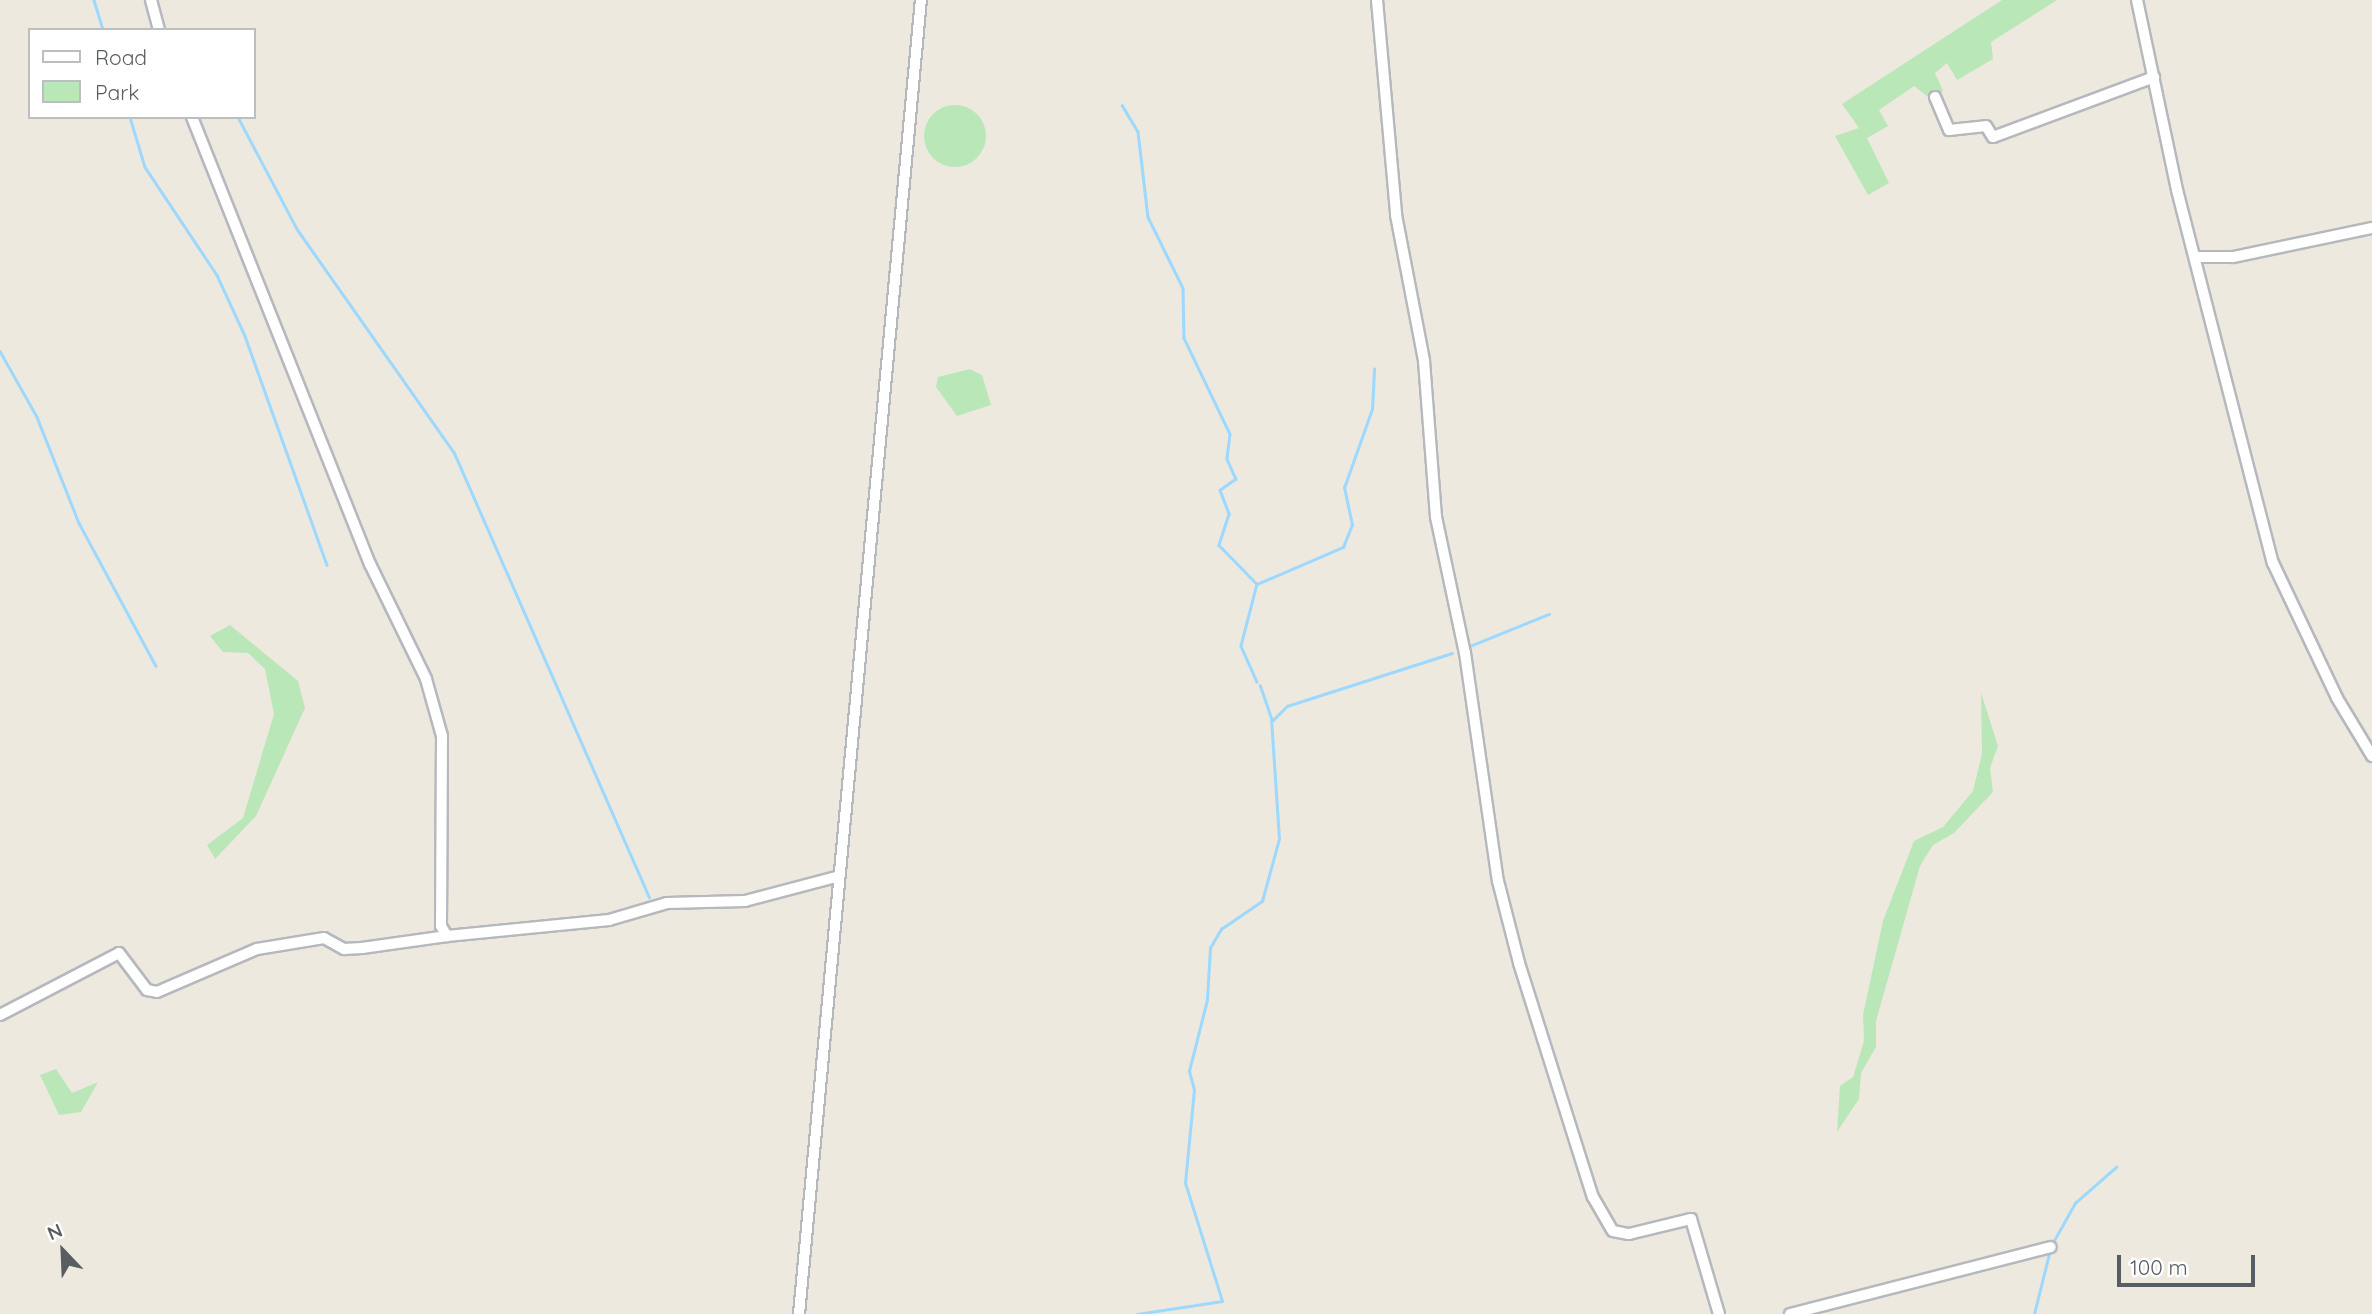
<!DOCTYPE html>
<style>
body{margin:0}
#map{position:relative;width:2372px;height:1314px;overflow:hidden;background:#ede9df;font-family:Quicksand,sans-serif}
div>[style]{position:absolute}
.green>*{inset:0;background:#bae7b8}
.round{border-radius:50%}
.stream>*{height:2.5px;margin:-1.25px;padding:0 1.25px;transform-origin:1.25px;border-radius:1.25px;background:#9dd8ff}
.roads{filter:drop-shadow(2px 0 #b5b8bd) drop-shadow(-2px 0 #b5b8bd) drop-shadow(0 2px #b5b8bd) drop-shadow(0 -2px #b5b8bd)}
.minor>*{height:10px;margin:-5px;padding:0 5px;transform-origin:5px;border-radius:5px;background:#fff}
span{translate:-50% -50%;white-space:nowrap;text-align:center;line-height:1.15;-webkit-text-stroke:5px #fff;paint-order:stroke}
.legend{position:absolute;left:28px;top:28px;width:228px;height:91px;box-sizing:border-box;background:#fff;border:2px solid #bcbec0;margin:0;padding:9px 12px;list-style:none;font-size:21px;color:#585d62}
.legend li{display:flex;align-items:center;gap:14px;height:35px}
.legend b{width:35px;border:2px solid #bcbec0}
.north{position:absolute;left:28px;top:1216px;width:70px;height:70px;-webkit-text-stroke:5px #fff;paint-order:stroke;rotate:337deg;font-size:19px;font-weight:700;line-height:28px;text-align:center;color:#585d62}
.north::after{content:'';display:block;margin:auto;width:24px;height:32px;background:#585d62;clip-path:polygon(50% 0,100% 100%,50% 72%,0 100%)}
.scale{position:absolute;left:2117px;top:1255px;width:138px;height:32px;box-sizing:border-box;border:4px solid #585d62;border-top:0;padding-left:9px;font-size:21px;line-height:24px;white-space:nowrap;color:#585d62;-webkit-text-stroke:5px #fff;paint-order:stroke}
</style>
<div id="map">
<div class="green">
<div style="clip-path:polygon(2002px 0,2057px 0,1991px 42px,1993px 59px,1957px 80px,1947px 63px,1935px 73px,1943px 91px,1928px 97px,1914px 86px,1879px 110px,1888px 126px,1867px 138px,1889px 183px,1868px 195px,1835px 136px,1859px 128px,1842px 104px)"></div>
<div class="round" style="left:924px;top:105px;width:62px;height:62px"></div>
<div style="clip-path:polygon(970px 369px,982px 375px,991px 405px,957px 416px,936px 387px,938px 377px)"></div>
<div style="clip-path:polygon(230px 625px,298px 681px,305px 708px,256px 816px,215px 859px,207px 845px,243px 818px,274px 714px,265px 669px,248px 653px,223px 652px,210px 636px)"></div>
<div style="clip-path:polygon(1981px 693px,1998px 746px,1990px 768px,1993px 792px,1954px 833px,1933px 845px,1920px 866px,1876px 1021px,1876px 1047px,1861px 1073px,1859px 1099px,1837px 1132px,1840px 1086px,1853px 1077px,1864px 1041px,1863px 1015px,1883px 921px,1914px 841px,1943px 827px,1973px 791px,1982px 754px)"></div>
<div style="clip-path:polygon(56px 1069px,72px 1093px,98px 1082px,81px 1112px,59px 1115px,40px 1075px)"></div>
</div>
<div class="stream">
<div style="left:94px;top:0;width:31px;rotate:73deg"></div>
<div style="left:1122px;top:105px;width:31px;rotate:59deg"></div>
<div style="left:1138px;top:132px;width:86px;rotate:83.3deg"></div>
<div style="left:1148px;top:217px;width:79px;rotate:63.8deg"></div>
<div style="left:1183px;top:288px;width:50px;rotate:88.9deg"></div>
<div style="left:1184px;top:338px;width:106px;rotate:64.4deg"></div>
<div style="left:1230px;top:434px;width:25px;rotate:97deg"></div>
<div style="left:1227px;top:459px;width:22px;rotate:66deg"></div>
<div style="left:1236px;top:479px;width:19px;rotate:145deg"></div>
<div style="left:1220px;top:490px;width:26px;rotate:69deg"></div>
<div style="left:1229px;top:514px;width:33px;rotate:108deg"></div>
<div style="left:1219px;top:545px;width:54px;rotate:45.7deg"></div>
<div style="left:1257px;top:584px;width:64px;rotate:104.5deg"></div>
<div style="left:1241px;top:646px;width:39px;rotate:66deg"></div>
<div style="left:130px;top:117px;width:52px;rotate:73.3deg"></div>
<div style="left:145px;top:167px;width:130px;rotate:56.3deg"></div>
<div style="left:217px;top:275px;width:67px;rotate:65.3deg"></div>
<div style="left:245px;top:336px;width:243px;rotate:70.3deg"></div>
<div style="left:238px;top:117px;width:127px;rotate:62.2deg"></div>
<div style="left:297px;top:229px;width:273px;rotate:54.9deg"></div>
<div style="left:454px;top:452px;width:486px;rotate:66.3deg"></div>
<div style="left:0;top:351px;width:76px;rotate:60.7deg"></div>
<div style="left:37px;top:417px;width:114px;rotate:68.4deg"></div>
<div style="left:79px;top:523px;width:162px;rotate:61.7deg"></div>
<div style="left:1257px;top:584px;width:94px;rotate:-23.3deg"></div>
<div style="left:1343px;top:547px;width:24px;rotate:-68deg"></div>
<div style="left:1352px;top:525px;width:38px;rotate:-102deg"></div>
<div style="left:1344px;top:488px;width:84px;rotate:-70.5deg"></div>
<div style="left:1372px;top:409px;width:40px;rotate:-87.1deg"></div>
<div style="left:1470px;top:646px;width:85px;rotate:-22.1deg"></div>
<div style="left:1272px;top:721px;width:21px;rotate:-45deg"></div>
<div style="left:1287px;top:706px;width:173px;rotate:-17.8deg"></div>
<div style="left:2052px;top:1244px;width:47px;rotate:-60.7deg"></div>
<div style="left:2075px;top:1203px;width:55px;rotate:-41.3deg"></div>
<div style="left:1137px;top:1314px;width:86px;rotate:-8.7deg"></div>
<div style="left:1222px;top:1301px;width:124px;rotate:-107.4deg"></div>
<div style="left:1185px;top:1183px;width:93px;rotate:-84.5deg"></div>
<div style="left:1194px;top:1090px;width:20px;rotate:-105deg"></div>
<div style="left:1189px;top:1071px;width:73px;rotate:-75.8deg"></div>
<div style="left:1207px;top:1000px;width:52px;rotate:-86.7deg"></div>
<div style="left:1210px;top:948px;width:22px;rotate:-60deg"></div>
<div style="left:1221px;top:929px;width:50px;rotate:-34.3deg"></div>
<div style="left:1262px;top:901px;width:64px;rotate:-74.7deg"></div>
<div style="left:1279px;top:839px;width:121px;rotate:-93.8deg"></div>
<div style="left:1271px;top:718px;width:34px;rotate:-109deg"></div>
<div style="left:2034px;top:1314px;width:66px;rotate:-76deg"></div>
</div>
<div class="roads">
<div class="minor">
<div style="left:151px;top:0;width:31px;rotate:75deg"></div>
<div style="left:1377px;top:0;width:216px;rotate:84.9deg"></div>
<div style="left:1396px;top:215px;width:149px;rotate:79.1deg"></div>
<div style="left:1424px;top:361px;width:156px;rotate:85.6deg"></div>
<div style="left:1436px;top:517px;width:139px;rotate:78deg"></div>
<div style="left:1465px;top:653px;width:230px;rotate:81.8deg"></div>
<div style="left:1498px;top:881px;width:85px;rotate:75.6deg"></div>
<div style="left:1519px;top:963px;width:245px;rotate:72.5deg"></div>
<div style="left:1593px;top:1197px;width:39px;rotate:60deg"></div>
<div style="left:1613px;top:1231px;width:16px;rotate:11deg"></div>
<div style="left:1629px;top:1234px;width:64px;rotate:-13.6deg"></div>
<div style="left:1691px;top:1219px;width:99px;rotate:73.6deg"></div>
<div style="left:2137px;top:0;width:194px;rotate:78.1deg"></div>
<div style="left:2177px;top:190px;width:385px;rotate:75.6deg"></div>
<div style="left:2273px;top:563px;width:149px;rotate:64.6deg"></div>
<div style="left:2337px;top:698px;width:68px;rotate:58.9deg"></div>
<div style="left:1935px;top:97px;width:36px;rotate:67deg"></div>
<div style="left:1949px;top:130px;width:37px;rotate:-6deg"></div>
<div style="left:1986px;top:126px;width:13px;rotate:58deg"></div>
<div style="left:1993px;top:137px;width:172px;rotate:-20.4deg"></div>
<div style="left:192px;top:117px;width:481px;rotate:68.3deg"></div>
<div style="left:370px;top:564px;width:128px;rotate:64deg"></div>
<div style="left:426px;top:679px;width:59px;rotate:74.3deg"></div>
<div style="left:442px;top:736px;width:190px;rotate:90.3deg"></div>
<div style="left:441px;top:926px;width:12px;rotate:59deg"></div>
<div style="left:447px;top:936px;width:163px;rotate:-5.6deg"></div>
<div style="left:609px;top:920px;width:60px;rotate:-16.3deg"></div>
<div style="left:667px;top:903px;width:78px;rotate:-1.5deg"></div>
<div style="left:745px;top:901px;width:94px;rotate:-14.8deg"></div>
<div style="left:2198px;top:257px;width:35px"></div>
<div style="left:2233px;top:257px;width:142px;rotate:-11.8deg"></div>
<div style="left:0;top:1015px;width:134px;rotate:-27.5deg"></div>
<div style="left:119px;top:953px;width:46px;rotate:52.9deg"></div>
<div style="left:147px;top:990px;width:10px;rotate:11deg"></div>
<div style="left:157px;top:992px;width:109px;rotate:-23.3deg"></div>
<div style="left:257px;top:949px;width:68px;rotate:-9.3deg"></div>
<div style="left:324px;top:938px;width:23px;rotate:29deg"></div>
<div style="left:344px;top:949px;width:18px;rotate:-3deg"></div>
<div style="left:362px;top:948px;width:86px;rotate:-8deg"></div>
<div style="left:799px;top:1314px;width:1320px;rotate:-84.7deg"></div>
<div style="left:1790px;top:1314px;width:269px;rotate:-14.4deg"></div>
</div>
</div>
<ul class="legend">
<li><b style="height:9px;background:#fff"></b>Road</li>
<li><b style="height:19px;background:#bae7b8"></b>Park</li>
</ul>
<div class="north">N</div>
<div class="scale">100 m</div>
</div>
